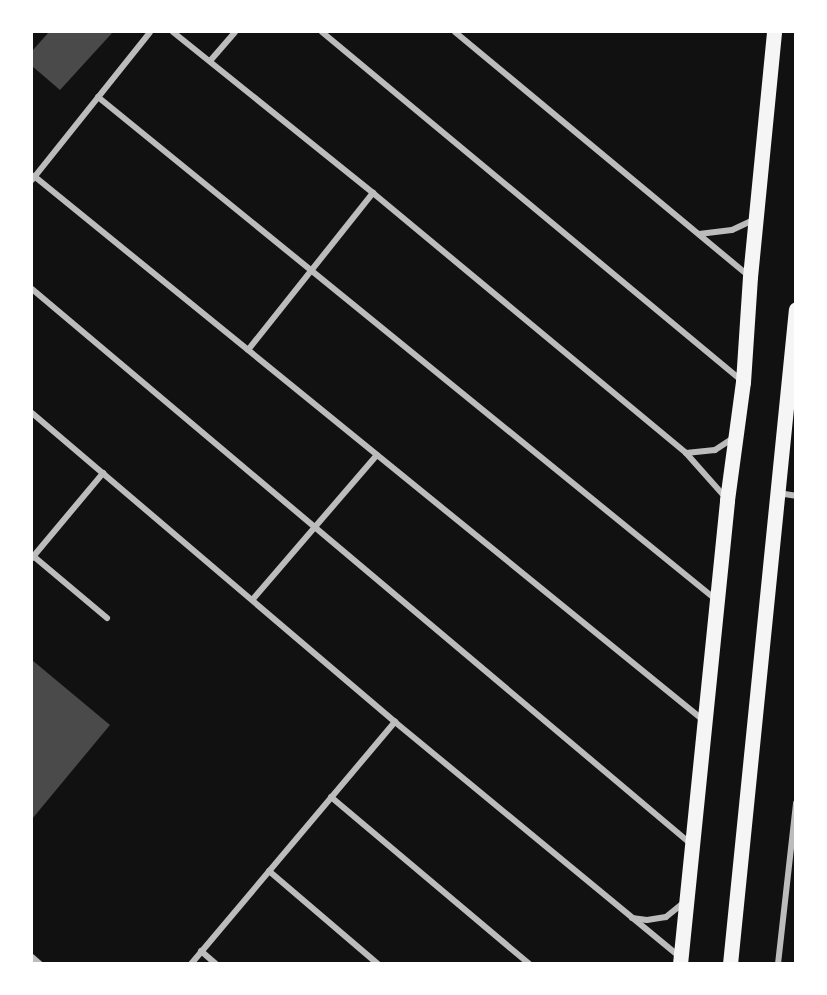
<!DOCTYPE html>
<style>
body{margin:0}
#map{position:relative;width:827px;height:995px;overflow:hidden;background:#111;font-family:"DM Sans",sans-serif}
div>[style]{position:absolute}
.building>*{inset:0;background:#4a4a4a}
.minor>*{height:6px;margin:-3px;padding:0 3px;transform-origin:3px;border-radius:3px;background:#bcbcbc}
.primary>*{height:15px;margin:-7.5px;padding:0 7.5px;transform-origin:7.5px;border-radius:7.5px;background:#f5f5f5}
span{translate:-50% -50%;white-space:nowrap;text-align:center;line-height:1.15;-webkit-text-stroke:4.5px #fff;paint-order:stroke}
.frame{position:absolute;inset:0;border:33px solid #fff;pointer-events:none}
</style>
<div id="map">
<div class="building">
<div style="clip-path:polygon(49px 32px,113px 32px,60px 90px,32px 66px,32px 51px)"></div>
<div style="clip-path:polygon(32px 660px,110px 725px,32px 819px)"></div>
</div>
<div class="minor">
<div style="left:173px;top:32px;width:257px;rotate:38.8deg"></div>
<div style="left:373px;top:193px;width:407px;rotate:39.7deg"></div>
<div style="left:686px;top:453px;width:59px;rotate:48.4deg"></div>
<div style="left:322px;top:32px;width:545px;rotate:39.71deg"></div>
<div style="left:455px;top:32px;width:382px;rotate:39.7deg"></div>
<div style="left:210px;top:61px;width:38px;rotate:-49deg"></div>
<div style="left:98px;top:97px;width:794px;rotate:39.12deg"></div>
<div style="left:34px;top:176px;width:861px;rotate:39.11deg"></div>
<div style="left:32px;top:180px;width:189px;rotate:-51.4deg"></div>
<div style="left:699px;top:234px;width:33px;rotate:-7deg"></div>
<div style="left:732px;top:230px;width:23px;rotate:-25deg"></div>
<div style="left:32px;top:289px;width:860px;rotate:40.1deg"></div>
<div style="left:248px;top:350px;width:201px;rotate:-51.5deg"></div>
<div style="left:32px;top:413px;width:477px;rotate:40.4deg"></div>
<div style="left:395px;top:722px;width:368px;rotate:39.5deg"></div>
<div style="left:686px;top:453px;width:29px;rotate:-6deg"></div>
<div style="left:715px;top:450px;width:20px;rotate:-33deg"></div>
<div style="left:778px;top:493px;width:18px;rotate:9deg"></div>
<div style="left:32px;top:555px;width:98px;rotate:40deg"></div>
<div style="left:32px;top:558px;width:111px;rotate:-50.1deg"></div>
<div style="left:253px;top:599px;width:190px;rotate:-49.3deg"></div>
<div style="left:331px;top:797px;width:259px;rotate:40.1deg"></div>
<div style="left:269px;top:871px;width:143px;rotate:40.5deg"></div>
<div style="left:632px;top:918px;width:15px;rotate:8deg"></div>
<div style="left:647px;top:920px;width:19px;rotate:-9deg"></div>
<div style="left:666px;top:917px;width:22px;rotate:-39deg"></div>
<div style="left:201px;top:951px;width:20px;rotate:41deg"></div>
<div style="left:32px;top:957px;width:11px;rotate:41deg"></div>
<div style="left:191px;top:964px;width:317px;rotate:-49.9deg"></div>
<div style="left:778px;top:964px;width:162px;rotate:-83.6deg"></div>
</div>
<div class="primary">
<div style="left:680px;top:964px;width:466px;rotate:-84.2deg"></div>
<div style="left:727px;top:500px;width:119px;rotate:-82.3deg"></div>
<div style="left:743px;top:382px;width:105px;rotate:-86.2deg"></div>
<div style="left:750px;top:277px;width:246px;rotate:-84.4deg"></div>
<div style="left:730px;top:964px;width:658px;rotate:-84.25deg"></div>
</div>
<div class="frame"></div>
</div>
